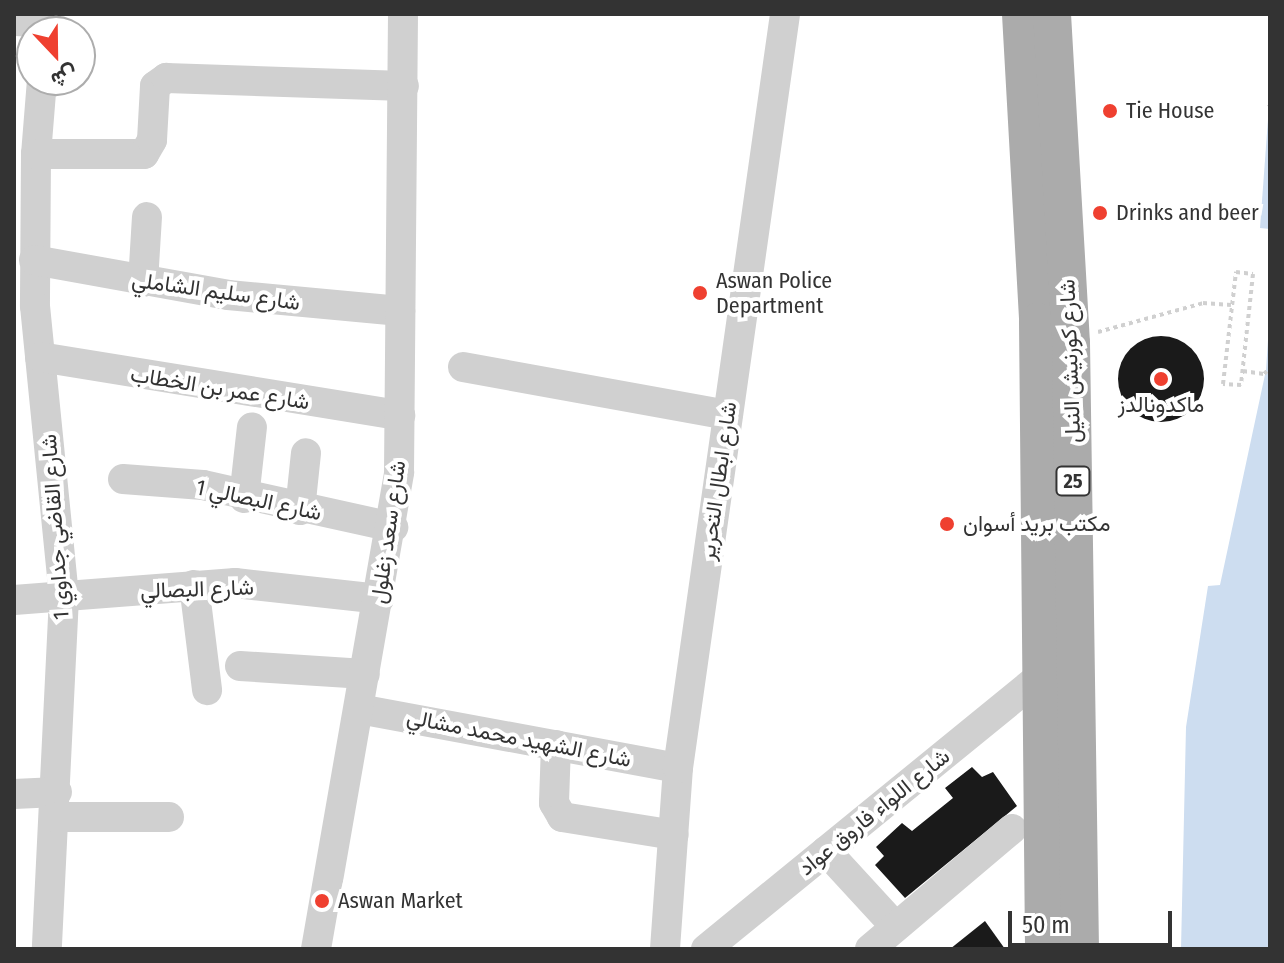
<!DOCTYPE html>
<meta charset="utf-8">
<style>
body{margin:0}
#map{position:relative;width:1284px;height:963px;overflow:hidden;background:#fff;font-family:"Fira Sans Condensed",Vazirmatn,sans-serif}
div>[style]{position:absolute}
.water>*{inset:0;background:#cdddf0}
.building>*{inset:0;background:#1a1a1a}
.round{border-radius:50%}
.path>*{height:4px;margin-top:-2px;transform-origin:0;background:repeating-linear-gradient(90deg,#d0d0d0 0 4px,transparent 0 8px)}
.minor>*{height:30px;margin:-15px;padding:0 15px;transform-origin:15px;border-radius:15px;background:#d0d0d0}
.major>*{height:38px;margin:-19px;padding:0 19px;transform-origin:19px;border-radius:19px;background:#ababab}
.dots>*{width:22px;height:22px;translate:-50% -50%;box-sizing:border-box;border:4px solid #fff;border-radius:50%}
span{translate:-50% -50%;white-space:nowrap;text-align:center;line-height:1.15;-webkit-text-stroke:8px #fff;paint-order:stroke}
.shield-label span{padding:2px 6px;background:#fff;border:2px solid;border-radius:6px;-webkit-text-stroke-width:0}
.shield-label{font-size:20px;color:#333;font-weight:700}
.poi-label{font-size:22px;color:#333}
.left{translate:0 -50%;text-align:left}
.street-label{font-size:22px;color:#333}
.frame{position:absolute;inset:0;border:16px solid #333;pointer-events:none}
.north{position:absolute;left:16px;top:16px;width:80px;height:80px;box-sizing:border-box;background:#fff;border:2px solid #adadad;border-radius:50%;rotate:158deg;font-size:22px;font-weight:700;line-height:32px;text-align:center;color:#333}
.north::after{content:'';display:block;margin:auto;width:28px;height:36px;background:#ef4030;clip-path:polygon(50% 0,100% 100%,50% 72%,0 100%)}
.scale{position:absolute;left:1008px;top:911px;width:164px;height:36px;box-sizing:border-box;border:4px solid #333;border-top:0;padding-left:10px;font-size:24px;line-height:28px;white-space:nowrap;color:#333;-webkit-text-stroke:6px #fff;paint-order:stroke}
</style>
<div id="map">
<div class="water">
<div style="clip-path:polygon(1270px 92px,1270px 229px,1260px 228px)"></div>
<div style="clip-path:polygon(1270px 309px,1270px 949px,1181px 949px,1186px 727px,1208px 586px,1220px 585px,1266px 370px)"></div>
</div>
<div class="building">
<div class="round" style="left:1118px;top:336px;width:86px;height:86px"></div>
<div style="clip-path:polygon(972px 767px,982px 777px,993px 772px,1017px 806px,905px 898px,875px 865px,884px 856px,876px 847px,902px 823px,912px 831px,953px 798px,945px 788px)"></div>
<div style="clip-path:polygon(985px 921px,1005px 949px,950px 949px)"></div>
</div>
<div class="path">
<div style="left:1268px;top:104px;width:2px;rotate:27deg"></div>
<div style="left:1236px;top:272px;width:17px;rotate:7deg"></div>
<div style="left:1253px;top:274px;width:112px;rotate:96.2deg"></div>
<div style="left:1241px;top:385px;width:18px;rotate:-177deg"></div>
<div style="left:1223px;top:384px;width:113px;rotate:-83.4deg"></div>
<div style="left:1098px;top:332px;width:109px;rotate:-15.4deg"></div>
<div style="left:1203px;top:303px;width:28px;rotate:4deg"></div>
<div style="left:1243px;top:371px;width:21px;rotate:8deg"></div>
<div style="left:1264px;top:374px;width:8px;rotate:-45deg"></div>
</div>
<div class="minor">
<div style="left:14px;top:21px;width:33px;rotate:2deg"></div>
<div style="left:42px;top:80px;width:74px;rotate:94.6deg"></div>
<div style="left:36px;top:154px;width:152px;rotate:90.4deg"></div>
<div style="left:35px;top:306px;width:292px;rotate:84.3deg"></div>
<div style="left:64px;top:597px;width:352px;rotate:92.8deg"></div>
<div style="left:36px;top:154px;width:108px"></div>
<div style="left:144px;top:154px;width:16px;rotate:-60deg"></div>
<div style="left:152px;top:140px;width:54px;rotate:-86.8deg"></div>
<div style="left:155px;top:86px;width:14px;rotate:-36deg"></div>
<div style="left:166px;top:78px;width:238px;rotate:1.9deg"></div>
<div style="left:34px;top:260px;width:197px;rotate:10.2deg"></div>
<div style="left:228px;top:295px;width:173px;rotate:5.3deg"></div>
<div style="left:143px;top:282px;width:65px;rotate:-86.5deg"></div>
<div style="left:40px;top:357px;width:365px;rotate:9.2deg"></div>
<div style="left:463px;top:367px;width:269px;rotate:10.3deg"></div>
<div style="left:123px;top:479px;width:80px;rotate:4.3deg"></div>
<div style="left:203px;top:485px;width:195px;rotate:12.5deg"></div>
<div style="left:244px;top:498px;width:71px;rotate:-83.6deg"></div>
<div style="left:300px;top:510px;width:57px;rotate:-84deg"></div>
<div style="left:194px;top:585px;width:106px;rotate:82.9deg"></div>
<div style="left:14px;top:600px;width:222px;rotate:-4.4deg"></div>
<div style="left:235px;top:583px;width:145px;rotate:6.3deg"></div>
<div style="left:240px;top:666px;width:125px;rotate:3.7deg"></div>
<div style="left:359px;top:709px;width:324px;rotate:10.5deg"></div>
<div style="left:556px;top:745px;width:58px;rotate:92deg"></div>
<div style="left:554px;top:803px;width:16px;rotate:60deg"></div>
<div style="left:562px;top:817px;width:113px;rotate:9.1deg"></div>
<div style="left:14px;top:794px;width:43px;rotate:-2.7deg"></div>
<div style="left:55px;top:817px;width:114px"></div>
<div style="left:826px;top:851px;width:103px;rotate:47.4deg"></div>
<div style="left:316px;top:949px;width:484px;rotate:-80.1deg"></div>
<div style="left:399px;top:472px;width:458px;rotate:-89.5deg"></div>
<div style="left:665px;top:949px;width:181px;rotate:-85.9deg"></div>
<div style="left:678px;top:768px;width:762px;rotate:-81.92deg"></div>
<div style="left:706px;top:949px;width:434px;rotate:-39.2deg"></div>
<div style="left:870px;top:949px;width:186px;rotate:-40.2deg"></div>
</div>
<div class="major">
<div style="left:1021px;top:14px;width:308px;rotate:86.8deg"></div>
<div style="left:1038px;top:322px;width:627px;rotate:89.45deg"></div>
<div style="left:1052px;top:14px;width:330px;rotate:86.7deg"></div>
<div style="left:1071px;top:343px;width:606px;rotate:89.15deg"></div>
</div>
<div class="dots">
<div style="left:1110px;top:111px;background:#ef4030"></div>
<div style="left:1100px;top:213px;background:#ef4030"></div>
<div style="left:700px;top:293px;background:#ef4030"></div>
<div style="left:1161px;top:379px;background:#ef4030"></div>
<div style="left:947px;top:524px;background:#ef4030"></div>
<div style="left:322px;top:901px;background:#ef4030"></div>
</div>
<div class="shield-label">
<span style="left:1073px;top:481px">25</span>
</div>
<div class="poi-label">
<span class="left" style="left:1126px;top:111px">Tie House</span>
<span class="left" style="left:1116px;top:213px">Drinks and beer</span>
<span class="left" style="left:716px;top:293px">Aswan Police<br>Department</span>
<span style="left:1161px;top:405px">ماكدونالدز</span>
<span class="left" style="left:963px;top:524px">مكتب بريد أسوان</span>
<span class="left" style="left:338px;top:901px">Aswan Market</span>
</div>
<div class="street-label">
<span style="left:216px;top:291px;rotate:8deg">شارع سليم الشاملي</span>
<span style="left:1070px;top:361px;rotate:-92deg">شارع كورنيش النيل</span>
<span style="left:220px;top:388px;rotate:9deg">شارع عمر بن الخطاب</span>
<span style="left:718px;top:481px;rotate:-82deg">شارع ابطال التحرير</span>
<span style="left:259px;top:500px;rotate:12deg">شارع البصالي 1</span>
<span style="left:55px;top:527px;rotate:-94deg">شارع القاضي جداوي 1</span>
<span style="left:388px;top:532px;rotate:-82deg">شارع سعد زغلول</span>
<span style="left:197px;top:589px;rotate:-2deg">شارع البصالي</span>
<span style="left:519px;top:738px;rotate:11deg">شارع الشهيد محمد مشالي</span>
<span style="left:874px;top:812px;rotate:-39deg">شارع اللواء فاروق عواد</span>
</div>
<div class="frame"></div>
<div class="north">ش</div>
<div class="scale">50 m</div>
</div>
